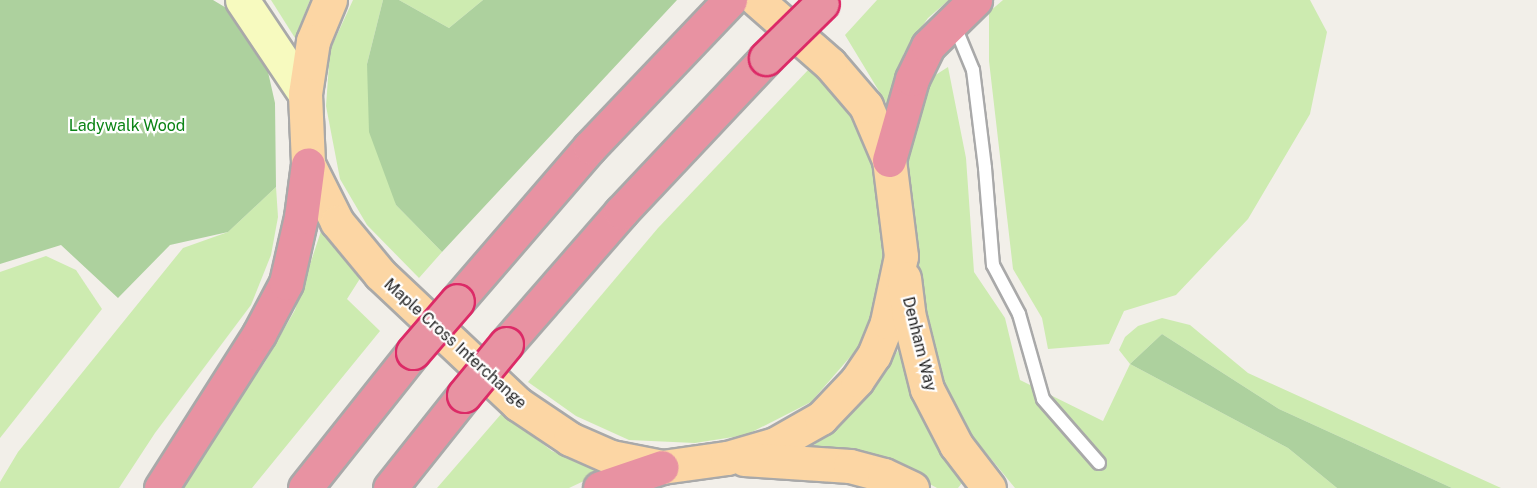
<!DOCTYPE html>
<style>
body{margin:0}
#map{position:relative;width:1537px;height:488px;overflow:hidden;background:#f2efe9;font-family:"Public Sans",sans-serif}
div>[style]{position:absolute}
.grass>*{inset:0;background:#cdebb0}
.forest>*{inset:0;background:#add19e}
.roads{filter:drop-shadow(2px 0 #a9a9a9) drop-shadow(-2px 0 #a9a9a9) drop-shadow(0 2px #a9a9a9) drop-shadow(0 -2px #a9a9a9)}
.lane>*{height:12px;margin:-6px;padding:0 6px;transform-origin:6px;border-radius:6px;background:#fff}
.secondary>*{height:33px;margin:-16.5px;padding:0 16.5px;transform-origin:16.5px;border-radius:16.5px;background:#f7fabf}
.primary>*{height:33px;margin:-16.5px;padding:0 16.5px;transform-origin:16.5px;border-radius:16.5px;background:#fcd6a4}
.highway>*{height:33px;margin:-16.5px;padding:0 16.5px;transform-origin:16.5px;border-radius:16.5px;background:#e892a2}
.bridges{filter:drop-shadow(2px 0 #dc2a67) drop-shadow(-2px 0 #dc2a67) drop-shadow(0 2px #dc2a67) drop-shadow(0 -2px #dc2a67)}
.highway-bridge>*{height:33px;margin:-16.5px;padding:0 16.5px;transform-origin:16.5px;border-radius:16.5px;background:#e892a2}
span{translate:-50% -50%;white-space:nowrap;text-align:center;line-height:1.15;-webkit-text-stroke:4.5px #fff;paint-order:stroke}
.park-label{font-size:16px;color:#0c8416}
.street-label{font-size:16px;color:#222}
</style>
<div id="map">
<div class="grass">
<div style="clip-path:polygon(271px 0,310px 0,295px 38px)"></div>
<div style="clip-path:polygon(353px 0,383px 0,367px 64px,396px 205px,442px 252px,419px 278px,367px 225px,340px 179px,326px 106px,330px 50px)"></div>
<div style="clip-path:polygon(399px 0,483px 0,449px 28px)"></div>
<div style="clip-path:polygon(877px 0,949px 0,928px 18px,904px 53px,888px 106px,845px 35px)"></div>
<div style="clip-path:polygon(1003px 0,1310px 0,1327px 32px,1310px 114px,1248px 219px,1176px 295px,1124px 311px,1109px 344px,1048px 349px,1042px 318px,1013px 269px,989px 61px,989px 12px)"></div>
<div style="clip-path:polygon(948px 67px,966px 158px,974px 272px,1005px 318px,1020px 380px,1103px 421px,1130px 364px,1119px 350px,1125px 337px,1138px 326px,1162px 318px,1190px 325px,1248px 373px,1501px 488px,1452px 488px,1279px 409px,1162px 334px,1130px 364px,1288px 448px,1337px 488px,1015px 488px,951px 410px,920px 316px,907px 153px,923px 83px)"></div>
<div style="clip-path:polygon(810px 68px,863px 125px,887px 202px,890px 272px,864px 341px,811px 402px,746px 435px,695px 443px,629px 440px,576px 416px,528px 382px,658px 228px)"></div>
<div style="clip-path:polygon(276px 187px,278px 217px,271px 255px,251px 305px,155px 433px,119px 488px,0 488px,0 482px,18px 452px,183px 248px,228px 232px)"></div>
<div style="clip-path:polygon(323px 225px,361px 277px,347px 299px,380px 331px,252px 488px,179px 488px,265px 362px,295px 310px)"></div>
<div style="clip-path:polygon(46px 256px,76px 270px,102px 309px,0 438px,0 272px)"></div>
<div style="clip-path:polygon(904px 341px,942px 448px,962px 483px,958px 488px,937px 488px,915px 476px,802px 453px,833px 432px,872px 391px)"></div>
<div style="clip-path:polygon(502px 413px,552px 451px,603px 472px,569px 488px,437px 488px)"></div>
</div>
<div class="forest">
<div style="clip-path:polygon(0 0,213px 0,228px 9px,266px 63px,275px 103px,276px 187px,228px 232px,170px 245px,118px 298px,61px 245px,0 264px)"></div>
<div style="clip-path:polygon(383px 0,399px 0,449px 28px,483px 0,677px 0,442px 252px,396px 205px,369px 132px,367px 64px)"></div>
<div style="clip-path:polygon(1162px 334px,1279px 409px,1452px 488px,1337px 488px,1288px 448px,1130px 364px)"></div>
</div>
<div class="roads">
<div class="lane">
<div style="left:954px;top:24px;width:50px;rotate:67.6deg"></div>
<div style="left:973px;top:70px;width:99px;rotate:83deg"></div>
<div style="left:985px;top:168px;width:97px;rotate:85.3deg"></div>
<div style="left:993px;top:265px;width:55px;rotate:62deg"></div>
<div style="left:1019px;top:314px;width:88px;rotate:74.2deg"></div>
<div style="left:1043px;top:399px;width:85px;rotate:48.8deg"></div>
</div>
<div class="secondary">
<div style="left:242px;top:0;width:113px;rotate:56.2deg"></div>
</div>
<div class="primary">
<div style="left:330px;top:0;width:44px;rotate:112.5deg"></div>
<div style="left:313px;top:41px;width:54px;rotate:98.6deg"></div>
<div style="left:305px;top:94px;width:70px;rotate:87.5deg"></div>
<div style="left:308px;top:164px;width:65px;rotate:63.4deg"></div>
<div style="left:337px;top:222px;width:67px;rotate:50.4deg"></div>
<div style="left:380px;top:274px;width:190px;rotate:43.3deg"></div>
<div style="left:518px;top:404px;width:63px;rotate:33.9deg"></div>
<div style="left:570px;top:439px;width:45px;rotate:23.7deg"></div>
<div style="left:611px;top:457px;width:52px;rotate:11.1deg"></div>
<div style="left:662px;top:467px;width:66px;rotate:-7.9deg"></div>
<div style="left:727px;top:458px;width:50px;rotate:-16.3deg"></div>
<div style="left:775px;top:444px;width:53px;rotate:-29.5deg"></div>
<div style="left:821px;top:418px;width:52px;rotate:-46.5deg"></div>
<div style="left:857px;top:380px;width:30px;rotate:-56deg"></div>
<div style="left:874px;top:355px;width:35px;rotate:-68deg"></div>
<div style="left:887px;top:322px;width:67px;rotate:-78deg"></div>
<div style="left:901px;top:256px;width:97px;rotate:-97.1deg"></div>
<div style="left:889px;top:160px;width:59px;rotate:-113.1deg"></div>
<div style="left:866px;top:106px;width:55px;rotate:-130.6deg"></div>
<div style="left:830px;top:64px;width:97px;rotate:-138.8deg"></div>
<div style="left:904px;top:278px;width:35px;rotate:83deg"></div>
<div style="left:908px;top:313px;width:78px;rotate:76deg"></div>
<div style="left:927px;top:389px;width:63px;rotate:62.6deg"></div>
<div style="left:956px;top:445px;width:54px;rotate:52.5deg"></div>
<div style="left:744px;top:459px;width:106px;rotate:3.8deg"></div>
<div style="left:850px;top:466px;width:35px;rotate:15deg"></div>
<div style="left:884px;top:475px;width:31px;rotate:25deg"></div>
</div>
<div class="highway">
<div style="left:889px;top:160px;width:84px;rotate:-74.1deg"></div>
<div style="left:912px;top:79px;width:37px;rotate:-64deg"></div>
<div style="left:928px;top:46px;width:66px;rotate:-44.4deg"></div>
<div style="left:457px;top:301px;width:203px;rotate:-49.2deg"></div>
<div style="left:590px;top:147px;width:203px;rotate:-46.4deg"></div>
<div style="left:506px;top:344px;width:175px;rotate:-48.9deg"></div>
<div style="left:621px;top:212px;width:212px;rotate:-46.7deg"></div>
<div style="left:161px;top:488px;width:183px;rotate:-57.5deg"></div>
<div style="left:259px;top:334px;width:58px;rotate:-62.1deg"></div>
<div style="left:286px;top:283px;width:68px;rotate:-77.2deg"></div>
<div style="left:301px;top:217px;width:53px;rotate:-82.5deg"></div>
<div style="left:305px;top:488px;width:174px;rotate:-51.5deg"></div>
<div style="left:390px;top:488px;width:119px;rotate:-51.5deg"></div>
<div style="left:600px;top:488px;width:65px;rotate:-18.7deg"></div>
</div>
</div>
<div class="bridges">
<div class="highway-bridge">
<div style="left:766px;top:58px;width:78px;rotate:-44.5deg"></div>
<div style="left:413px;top:352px;width:67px;rotate:-49.2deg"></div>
<div style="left:464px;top:395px;width:66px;rotate:-50.5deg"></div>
</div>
</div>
<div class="park-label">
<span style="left:127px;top:126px">Ladywalk Wood</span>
</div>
<div class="street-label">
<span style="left:455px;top:344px;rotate:42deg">Maple Cross Interchange</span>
<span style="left:919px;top:344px;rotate:76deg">Denham Way</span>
</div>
</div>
